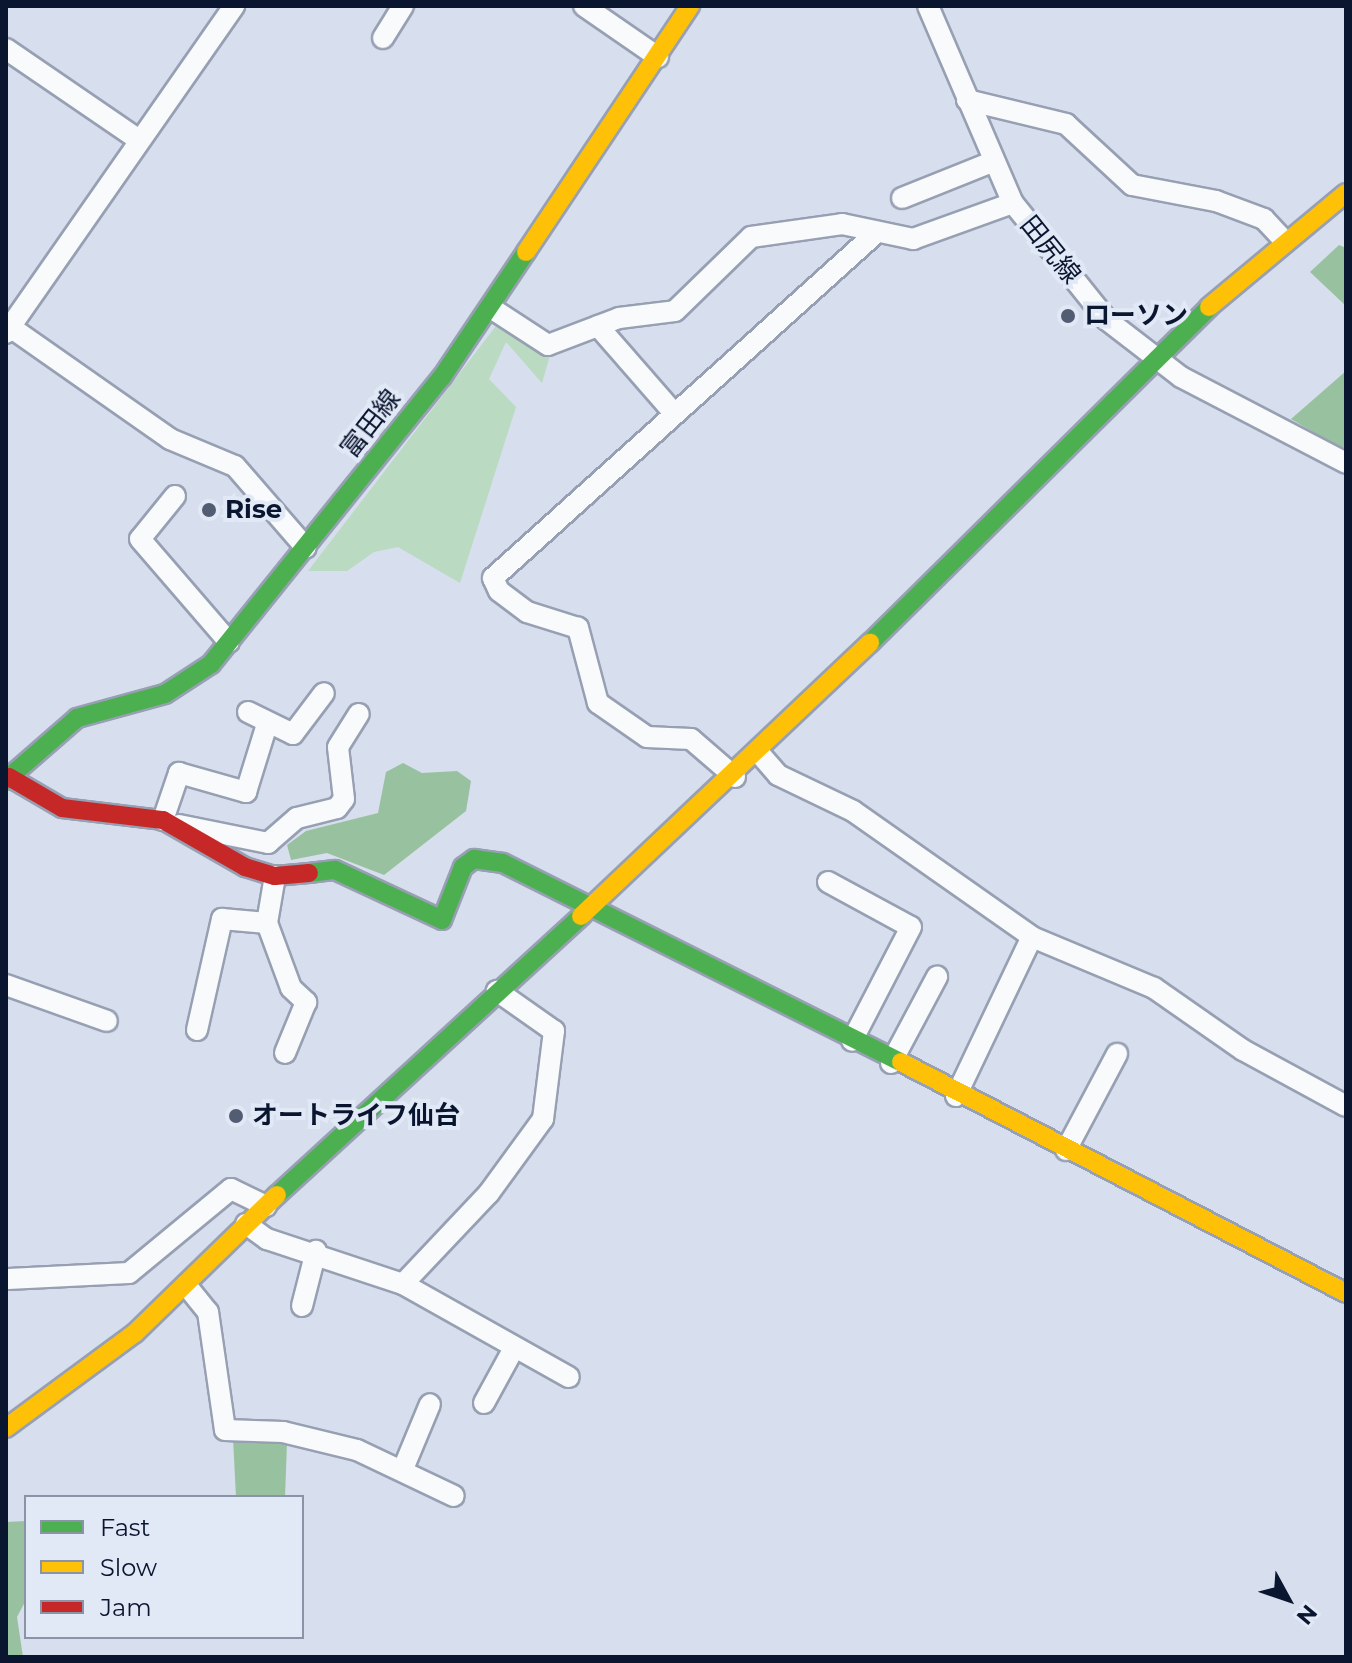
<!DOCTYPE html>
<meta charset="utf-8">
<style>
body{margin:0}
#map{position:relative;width:1352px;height:1663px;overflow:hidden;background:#d7deed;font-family:Montserrat,"Noto Sans JP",sans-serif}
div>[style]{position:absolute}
.green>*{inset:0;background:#badac2}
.forest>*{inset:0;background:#98c29f}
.roads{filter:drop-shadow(2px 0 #97a0b3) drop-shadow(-2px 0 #97a0b3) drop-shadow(0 2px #97a0b3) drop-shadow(0 -2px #97a0b3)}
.street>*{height:20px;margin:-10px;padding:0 10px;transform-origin:10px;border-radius:10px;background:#f9fafc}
.fast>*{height:18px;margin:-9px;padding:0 9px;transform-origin:9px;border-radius:9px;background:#4caf50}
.slow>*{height:18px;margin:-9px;padding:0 9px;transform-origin:9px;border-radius:9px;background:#ffc107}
.jam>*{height:18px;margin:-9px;padding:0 9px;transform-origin:9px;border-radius:9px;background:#c62828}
.dots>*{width:22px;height:22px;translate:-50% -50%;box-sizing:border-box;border:4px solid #e1e8f6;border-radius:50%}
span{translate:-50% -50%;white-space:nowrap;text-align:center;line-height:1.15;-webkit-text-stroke:8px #e1e8f6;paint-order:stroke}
.street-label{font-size:26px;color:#0a162f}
.poi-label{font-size:26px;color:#0a162f;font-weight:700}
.left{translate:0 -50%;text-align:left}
.frame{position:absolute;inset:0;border:8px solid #0a162f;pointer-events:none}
.legend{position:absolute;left:24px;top:1495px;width:280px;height:144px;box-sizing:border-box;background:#e1e8f6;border:2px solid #8b94a6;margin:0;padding:10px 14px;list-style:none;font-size:24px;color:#0a162f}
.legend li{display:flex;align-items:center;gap:16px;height:40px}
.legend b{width:40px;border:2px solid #8b94a6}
.north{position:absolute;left:1248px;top:1559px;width:80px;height:80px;-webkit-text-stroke:6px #e1e8f6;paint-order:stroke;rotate:130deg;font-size:22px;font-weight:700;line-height:32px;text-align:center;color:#0a162f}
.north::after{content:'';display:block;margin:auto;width:28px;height:36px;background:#0a162f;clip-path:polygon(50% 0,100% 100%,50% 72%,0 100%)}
</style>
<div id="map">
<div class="green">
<div style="clip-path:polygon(496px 326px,550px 355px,542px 383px,506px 342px,489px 379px,516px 407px,460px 583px,398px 547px,374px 552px,347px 571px,308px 571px)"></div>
</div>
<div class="forest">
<div style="clip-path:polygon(1339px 245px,1346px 248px,1346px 306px,1310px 272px)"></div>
<div style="clip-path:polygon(1346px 371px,1346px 444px,1342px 449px,1291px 419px)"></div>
<div style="clip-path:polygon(403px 763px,422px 773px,457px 771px,471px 781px,466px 811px,384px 875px,327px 853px,291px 860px,287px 845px,306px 831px,378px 813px,386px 772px)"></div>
<div style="clip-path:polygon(233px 1438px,287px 1443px,285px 1497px,236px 1497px)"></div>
<div style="clip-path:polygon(26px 1521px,26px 1600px,17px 1617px,23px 1657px,6px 1657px,6px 1522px)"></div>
</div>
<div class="roads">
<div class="street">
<div style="left:584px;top:6px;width:90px;rotate:34.6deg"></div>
<div style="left:928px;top:6px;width:215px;rotate:66.7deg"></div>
<div style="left:1013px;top:203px;width:150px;rotate:51.2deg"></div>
<div style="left:1107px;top:320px;width:93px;rotate:37.6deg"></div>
<div style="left:1181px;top:377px;width:186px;rotate:27.5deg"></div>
<div style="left:383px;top:38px;width:38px;rotate:-58deg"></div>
<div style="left:6px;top:49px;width:161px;rotate:34.4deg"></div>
<div style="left:967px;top:100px;width:102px;rotate:13.6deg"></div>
<div style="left:1066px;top:124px;width:90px;rotate:42.7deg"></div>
<div style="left:1132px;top:185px;width:86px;rotate:10.8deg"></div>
<div style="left:1216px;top:201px;width:51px;rotate:20.6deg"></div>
<div style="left:1264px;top:219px;width:26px;rotate:47deg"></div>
<div style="left:902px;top:198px;width:97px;rotate:-21.8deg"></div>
<div style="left:491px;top:308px;width:68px;rotate:33deg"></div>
<div style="left:548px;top:345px;width:76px;rotate:-20.8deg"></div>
<div style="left:619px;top:318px;width:56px;rotate:-7.1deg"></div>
<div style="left:675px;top:311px;width:106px;rotate:-44.2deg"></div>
<div style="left:751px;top:237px;width:92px;rotate:-8.1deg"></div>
<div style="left:842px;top:224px;width:73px;rotate:11.9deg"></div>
<div style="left:913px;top:239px;width:106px;rotate:-19.8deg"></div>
<div style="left:6px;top:324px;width:200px;rotate:35deg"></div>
<div style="left:170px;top:439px;width:70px;rotate:22.6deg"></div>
<div style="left:235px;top:466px;width:108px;rotate:49.1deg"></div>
<div style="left:598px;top:326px;width:116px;rotate:48.9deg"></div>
<div style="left:6px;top:333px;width:399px;rotate:-55.1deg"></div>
<div style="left:175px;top:496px;width:55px;rotate:129.1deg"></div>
<div style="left:140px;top:539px;width:136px;rotate:49.2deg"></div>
<div style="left:248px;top:712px;width:50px;rotate:26.1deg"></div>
<div style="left:293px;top:734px;width:51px;rotate:-52.9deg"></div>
<div style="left:759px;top:753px;width:29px;rotate:49deg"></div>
<div style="left:778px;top:775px;width:83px;rotate:25.6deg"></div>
<div style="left:853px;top:811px;width:219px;rotate:35.1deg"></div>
<div style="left:1032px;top:937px;width:132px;rotate:22.7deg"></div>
<div style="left:1154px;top:988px;width:108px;rotate:34.9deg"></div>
<div style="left:1243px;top:1050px;width:117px;rotate:28.5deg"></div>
<div style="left:735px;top:777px;width:58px;rotate:-139.2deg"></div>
<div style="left:691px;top:739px;width:44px;rotate:-177.4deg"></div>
<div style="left:647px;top:737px;width:60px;rotate:-145.2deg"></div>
<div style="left:598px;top:703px;width:78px;rotate:-104.9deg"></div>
<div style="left:578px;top:628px;width:53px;rotate:-162.6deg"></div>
<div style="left:527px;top:612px;width:35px;rotate:-143deg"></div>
<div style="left:499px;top:591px;width:14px;rotate:-115deg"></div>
<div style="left:493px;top:578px;width:517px;rotate:-42.02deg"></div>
<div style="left:163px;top:820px;width:50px;rotate:-71.2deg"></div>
<div style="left:179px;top:773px;width:70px;rotate:15.8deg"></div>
<div style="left:246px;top:792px;width:71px;rotate:-72.8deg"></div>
<div style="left:179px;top:825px;width:91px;rotate:11.4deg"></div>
<div style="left:268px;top:843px;width:38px;rotate:-41deg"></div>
<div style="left:297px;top:818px;width:41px;rotate:-14deg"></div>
<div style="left:337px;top:808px;width:11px;rotate:-52deg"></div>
<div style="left:344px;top:799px;width:52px;rotate:-96.6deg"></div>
<div style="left:338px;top:747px;width:39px;rotate:-58deg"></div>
<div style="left:275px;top:876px;width:48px;rotate:99.7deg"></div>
<div style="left:267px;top:923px;width:69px;rotate:69.7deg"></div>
<div style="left:291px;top:988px;width:21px;rotate:43deg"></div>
<div style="left:306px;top:1002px;width:55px;rotate:112.4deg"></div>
<div style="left:828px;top:882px;width:94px;rotate:28.5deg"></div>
<div style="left:911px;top:927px;width:128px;rotate:117.4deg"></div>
<div style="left:6px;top:985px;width:107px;rotate:19.6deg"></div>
<div style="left:197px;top:1030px;width:114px;rotate:-77.3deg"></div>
<div style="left:222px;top:919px;width:45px;rotate:5.1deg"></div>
<div style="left:891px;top:1063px;width:98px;rotate:-61.9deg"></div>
<div style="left:956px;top:1096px;width:176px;rotate:-64.5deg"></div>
<div style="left:1066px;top:1150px;width:109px;rotate:-62deg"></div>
<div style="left:246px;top:1224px;width:26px;rotate:36deg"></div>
<div style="left:267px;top:1239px;width:143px;rotate:18.3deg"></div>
<div style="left:403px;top:1284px;width:190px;rotate:29.3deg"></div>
<div style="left:6px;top:1279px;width:123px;rotate:-2.8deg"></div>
<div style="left:129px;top:1273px;width:132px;rotate:-39.5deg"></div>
<div style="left:231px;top:1189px;width:39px;rotate:26deg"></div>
<div style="left:403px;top:1284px;width:125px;rotate:-46.6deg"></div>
<div style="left:489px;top:1193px;width:92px;rotate:-53.9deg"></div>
<div style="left:543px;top:1119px;width:89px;rotate:-82.9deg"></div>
<div style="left:554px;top:1031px;width:70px;rotate:-144.9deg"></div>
<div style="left:186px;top:1285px;width:35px;rotate:51deg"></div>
<div style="left:208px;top:1312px;width:119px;rotate:81.8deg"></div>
<div style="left:225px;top:1430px;width:58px;rotate:2deg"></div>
<div style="left:283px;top:1432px;width:76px;rotate:13.7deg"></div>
<div style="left:357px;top:1450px;width:107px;rotate:25.4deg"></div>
<div style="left:302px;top:1306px;width:57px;rotate:-75.7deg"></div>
<div style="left:484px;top:1403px;width:63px;rotate:-61.4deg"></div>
<div style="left:403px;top:1469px;width:70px;rotate:-67.4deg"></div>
</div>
<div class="fast">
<div style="left:870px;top:643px;width:477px;rotate:-44.7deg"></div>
<div style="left:6px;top:780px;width:94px;rotate:-41.1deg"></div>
<div style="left:77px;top:718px;width:91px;rotate:-15.3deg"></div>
<div style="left:165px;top:694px;width:55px;rotate:-33.1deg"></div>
<div style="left:211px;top:664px;width:368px;rotate:-51.2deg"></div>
<div style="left:442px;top:377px;width:151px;rotate:-56.1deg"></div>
<div style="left:309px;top:873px;width:26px;rotate:-7deg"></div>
<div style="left:335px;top:870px;width:118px;rotate:25deg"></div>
<div style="left:442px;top:920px;width:57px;rotate:-68.4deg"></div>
<div style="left:463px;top:867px;width:14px;rotate:-36deg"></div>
<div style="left:474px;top:859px;width:29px;rotate:8deg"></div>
<div style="left:503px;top:863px;width:445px;rotate:26.6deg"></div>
<div style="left:277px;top:1195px;width:413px;rotate:-42.5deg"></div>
</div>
<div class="slow">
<div style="left:526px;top:252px;width:296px;rotate:-56.3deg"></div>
<div style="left:1209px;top:307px;width:178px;rotate:-39.8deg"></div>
<div style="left:581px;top:916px;width:398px;rotate:-43.4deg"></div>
<div style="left:901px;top:1062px;width:501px;rotate:27.43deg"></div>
<div style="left:6px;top:1428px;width:160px;rotate:-36.4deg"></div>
<div style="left:135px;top:1333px;width:198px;rotate:-44.2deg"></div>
</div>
<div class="jam">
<div style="left:9px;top:777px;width:61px;rotate:30.3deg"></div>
<div style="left:62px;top:808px;width:102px;rotate:6.8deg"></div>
<div style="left:163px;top:820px;width:95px;rotate:29.8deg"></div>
<div style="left:245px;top:867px;width:31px;rotate:17deg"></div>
<div style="left:275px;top:876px;width:34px;rotate:-5deg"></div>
</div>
</div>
<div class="dots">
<div style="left:1068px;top:316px;background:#525c72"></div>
<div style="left:209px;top:510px;background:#525c72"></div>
<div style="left:236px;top:1116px;background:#525c72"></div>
</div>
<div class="street-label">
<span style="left:1050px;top:250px;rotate:51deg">田尻線</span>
<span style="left:371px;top:424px;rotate:-52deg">富田線</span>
</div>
<div class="poi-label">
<span class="left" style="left:1084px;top:316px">ローソン</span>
<span class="left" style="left:225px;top:510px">Rise</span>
<span class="left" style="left:252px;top:1116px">オートライフ仙台</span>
</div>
<div class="frame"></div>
<ul class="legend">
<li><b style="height:10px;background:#4caf50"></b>Fast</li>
<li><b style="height:10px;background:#ffc107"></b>Slow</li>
<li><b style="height:10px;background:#c62828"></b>Jam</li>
</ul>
<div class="north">N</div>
</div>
